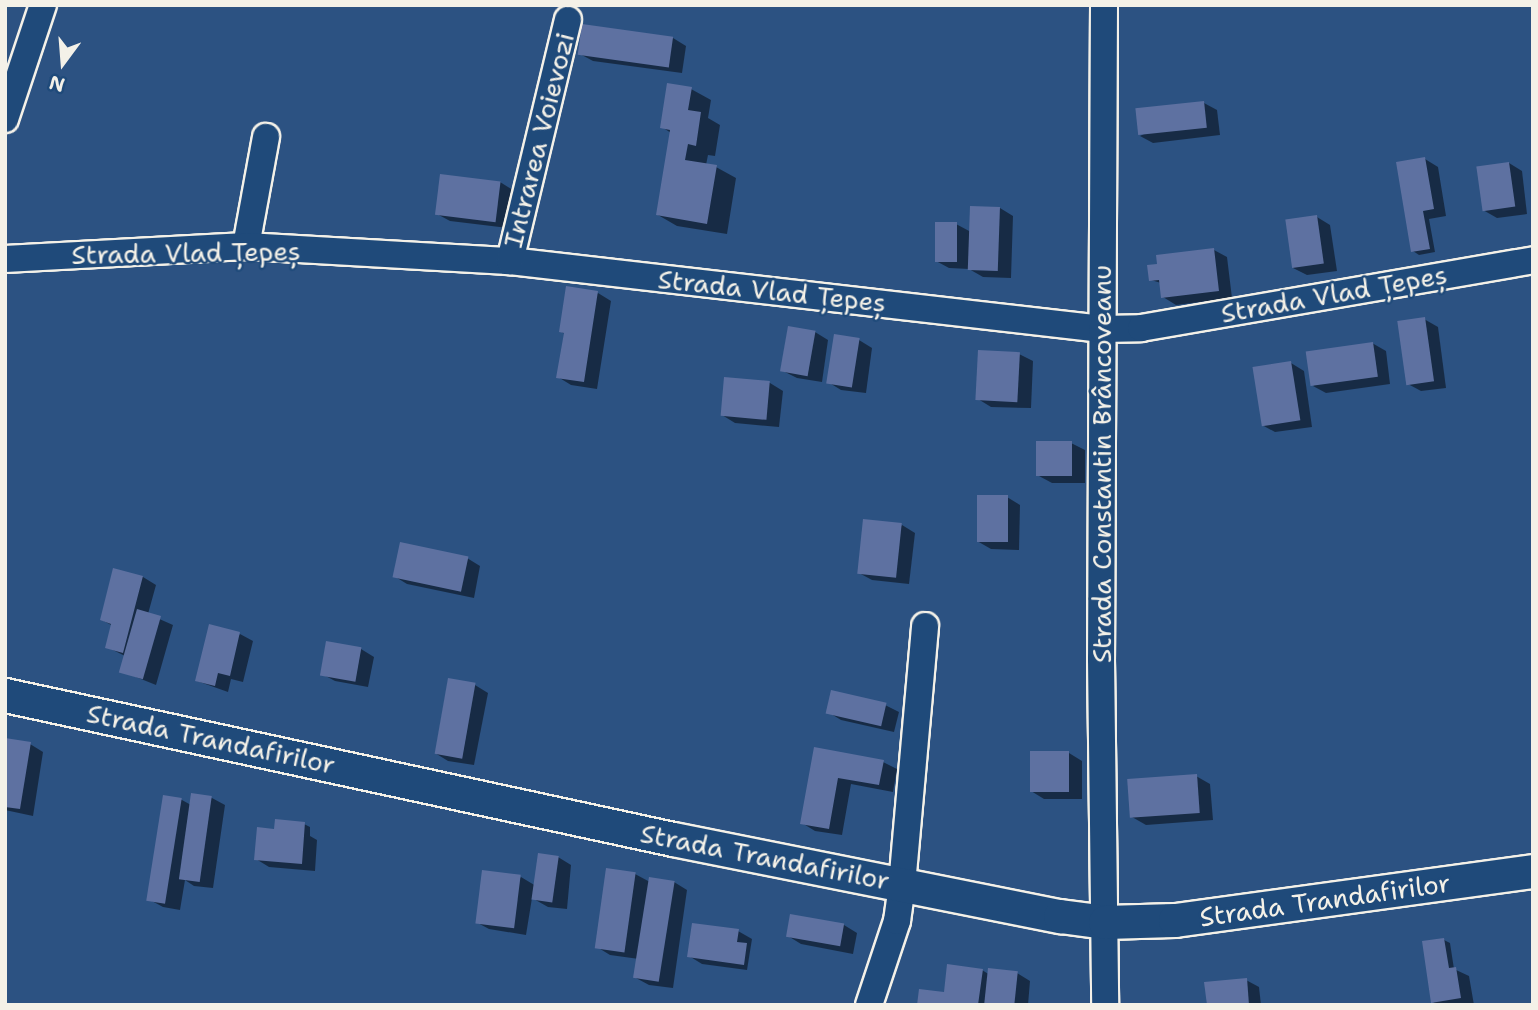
<!DOCTYPE html>
<meta charset="utf-8">
<style>
body{margin:0}
#map{position:relative;width:1538px;height:1010px;overflow:hidden;background:#2c5282;font-family:"Shantell Sans",sans-serif}
div>[style]{position:absolute}
.shadow>*{inset:0;background:#0007}
.building>*{inset:0;background:#5e71a1;transform-origin:0 0}
.roads{filter:drop-shadow(2px 0 #f4f1e8) drop-shadow(-2px 0 #f4f1e8) drop-shadow(0 2px #f4f1e8) drop-shadow(0 -2px #f4f1e8)}
.minor>*{height:26px;margin:-13px;padding:0 13px;transform-origin:13px;border-radius:13px;background:#1f4a7a}
.major>*{height:33px;margin:-16.5px;padding:0 16.5px;transform-origin:16.5px;border-radius:16.5px;background:#1f4a7a}
span{translate:-50% -50%;white-space:nowrap;text-align:center;line-height:1.15;-webkit-text-stroke:5px #1f4a7a;paint-order:stroke}
.street-label{font-size:26px;color:#f4f1e8}
.frame{position:absolute;inset:0;border:7px solid #f4f1e8;pointer-events:none}
.north{position:absolute;left:28px;top:28px;width:70px;height:70px;-webkit-text-stroke:5px #1f4a7a;paint-order:stroke;rotate:196deg;font-size:19px;font-weight:700;line-height:28px;text-align:center;color:#f4f1e8}
.north::after{content:'';display:block;margin:auto;width:24px;height:32px;background:#f4f1e8;clip-path:polygon(50% 0,100% 100%,50% 72%,0 100%)}
</style>
<div id="map">
<div class="shadow">
<div style="clip-path:polygon(673px 38px,686px 46px,682px 73px,593px 61px,580px 54px)"></div>
<div style="clip-path:polygon(691px 89px,711px 100px,708px 118px,720px 125px,715px 156px,708px 155px,706px 165px,716px 167px,736px 178px,727px 234px,677px 226px,658px 215px,671px 133px,662px 127px)"></div>
<div style="clip-path:polygon(1204px 103px,1217px 110px,1220px 135px,1153px 143px,1140px 136px)"></div>
<div style="clip-path:polygon(1425px 159px,1438px 167px,1446px 216px,1429px 219px,1435px 252px,1419px 255px,1413px 251px)"></div>
<div style="clip-path:polygon(1509px 163px,1522px 171px,1527px 214px,1497px 218px,1483px 210px)"></div>
<div style="clip-path:polygon(500px 182px,513px 190px,508px 228px,450px 221px,437px 214px)"></div>
<div style="clip-path:polygon(1000px 208px,1013px 216px,1011px 278px,983px 277px,969px 269px,949px 268px,936px 261px,956px 224px,971px 232px)"></div>
<div style="clip-path:polygon(1317px 217px,1330px 225px,1337px 271px,1307px 275px,1293px 268px)"></div>
<div style="clip-path:polygon(1214px 250px,1227px 257px,1232px 298px,1176px 305px,1163px 297px,1161px 283px,1151px 280px)"></div>
<div style="clip-path:polygon(598px 293px,611px 301px,597px 389px,571px 385px,558px 377px,565px 334px,560px 331px)"></div>
<div style="clip-path:polygon(1424px 319px,1438px 327px,1446px 388px,1421px 391px,1408px 384px)"></div>
<div style="clip-path:polygon(815px 332px,828px 340px,822px 382px,797px 378px,783px 371px)"></div>
<div style="clip-path:polygon(859px 340px,872px 348px,866px 393px,841px 390px,828px 382px)"></div>
<div style="clip-path:polygon(1372px 343px,1386px 351px,1390px 384px,1326px 393px,1313px 386px)"></div>
<div style="clip-path:polygon(1019px 354px,1033px 361px,1031px 408px,991px 407px,978px 399px)"></div>
<div style="clip-path:polygon(1291px 363px,1304px 371px,1312px 427px,1275px 432px,1262px 425px)"></div>
<div style="clip-path:polygon(726px 378px,770px 383px,783px 391px,779px 427px,735px 423px,722px 415px)"></div>
<div style="clip-path:polygon(1071px 443px,1085px 450px,1085px 483px,1052px 483px,1039px 476px)"></div>
<div style="clip-path:polygon(1007px 497px,1020px 505px,1019px 550px,991px 549px,977px 541px)"></div>
<div style="clip-path:polygon(902px 525px,915px 533px,909px 584px,872px 580px,859px 573px)"></div>
<div style="clip-path:polygon(467px 558px,480px 566px,474px 598px,407px 584px,394px 576px)"></div>
<div style="clip-path:polygon(115px 570px,143px 577px,156px 585px,148px 614px,173px 625px,156px 685px,121px 671px,125px 656px,107px 647px,113px 626px,102px 620px)"></div>
<div style="clip-path:polygon(240px 634px,253px 641px,243px 682px,231px 679px,228px 692px,197px 681px)"></div>
<div style="clip-path:polygon(361px 649px,374px 657px,368px 687px,335px 681px,322px 674px)"></div>
<div style="clip-path:polygon(475px 685px,488px 693px,474px 765px,448px 761px,435px 753px)"></div>
<div style="clip-path:polygon(885px 705px,899px 712px,894px 732px,841px 720px,828px 712px)"></div>
<div style="clip-path:polygon(30px 744px,43px 752px,33px 816px,5px 810px,5px 748px)"></div>
<div style="clip-path:polygon(815px 750px,883px 762px,897px 769px,893px 792px,851px 784px,842px 835px,815px 831px,802px 823px)"></div>
<div style="clip-path:polygon(1069px 753px,1082px 761px,1082px 799px,1044px 799px,1031px 791px)"></div>
<div style="clip-path:polygon(1196px 776px,1210px 784px,1213px 820px,1146px 825px,1132px 817px)"></div>
<div style="clip-path:polygon(164px 797px,182px 800px,191px 805px,212px 798px,225px 805px,213px 888px,194px 886px,185px 880px,180px 910px,163px 907px,150px 900px)"></div>
<div style="clip-path:polygon(304px 824px,310px 827px,310px 836px,317px 840px,315px 871px,269px 867px,256px 859px,282px 831px)"></div>
<div style="clip-path:polygon(558px 857px,571px 865px,567px 909px,548px 907px,532px 898px,526px 935px,489px 929px,476px 922px,521px 877px,536px 886px)"></div>
<div style="clip-path:polygon(635px 874px,650px 882px,674px 882px,687px 890px,673px 988px,649px 985px,636px 978px,639px 959px,610px 955px,597px 947px)"></div>
<div style="clip-path:polygon(792px 916px,844px 925px,857px 933px,853px 954px,801px 944px,788px 936px)"></div>
<div style="clip-path:polygon(738px 931px,752px 939px,747px 970px,702px 964px,689px 956px)"></div>
<div style="clip-path:polygon(1444px 940px,1450px 943px,1454px 969px,1469px 976px,1474px 1005px,1437px 1005px,1433px 1002px)"></div>
<div style="clip-path:polygon(982px 970px,990px 975px,1017px 973px,1030px 981px,1028px 1005px,919px 1004px,945px 994px)"></div>
<div style="clip-path:polygon(1246px 980px,1259px 987px,1261px 1005px,1208px 1005px)"></div>
</div>
<div class="building">
<div style="left:582px;top:24px;width:92px;height:31px;rotate:8deg"></div>
<div style="clip-path:polygon(667px 83px,692px 87px,688px 110px,701px 112px,696px 146px,688px 144px,685px 160px,717px 165px,707px 224px,656px 215px,670px 130px,660px 128px)"></div>
<div style="left:1204px;top:101px;width:27px;height:69px;rotate:84deg"></div>
<div style="clip-path:polygon(1425px 157px,1434px 209px,1423px 211px,1430px 249px,1411px 252px,1396px 162px)"></div>
<div style="left:1509px;top:162px;width:45px;height:33px;rotate:82deg"></div>
<div style="left:440px;top:174px;width:61px;height:41px;rotate:7deg"></div>
<div style="left:970px;top:206px;width:30px;height:64px;rotate:2deg"></div>
<div style="left:1317px;top:215px;width:49px;height:32px;rotate:82deg"></div>
<div style="left:935px;top:222px;width:22px;height:40px"></div>
<div style="clip-path:polygon(1214px 248px,1219px 291px,1161px 298px,1159px 280px,1149px 281px,1147px 265px,1157px 264px,1156px 255px)"></div>
<div style="clip-path:polygon(566px 286px,598px 291px,584px 382px,556px 378px,564px 333px,559px 332px)"></div>
<div style="left:1425px;top:317px;width:65px;height:28px;rotate:82deg"></div>
<div style="left:788px;top:326px;width:28px;height:46px;rotate:10deg"></div>
<div style="left:834px;top:334px;width:26px;height:50px;rotate:9deg"></div>
<div style="left:1373px;top:342px;width:35px;height:68px;rotate:82deg"></div>
<div style="left:978px;top:350px;width:42px;height:50px;rotate:3deg"></div>
<div style="left:1291px;top:361px;width:60px;height:39px;rotate:81deg"></div>
<div style="left:724px;top:377px;width:46px;height:39px;rotate:5deg"></div>
<div style="left:1072px;top:441px;width:35px;height:36px;rotate:90deg"></div>
<div style="left:977px;top:495px;width:31px;height:47px"></div>
<div style="left:863px;top:519px;width:39px;height:55px;rotate:6deg"></div>
<div style="left:400px;top:542px;width:70px;height:36px;rotate:12deg"></div>
<div style="clip-path:polygon(113px 568px,143px 576px,123px 653px,105px 648px,111px 624px,100px 620px)"></div>
<div style="left:137px;top:609px;width:25px;height:66px;rotate:16deg"></div>
<div style="clip-path:polygon(209px 624px,240px 632px,230px 676px,218px 673px,215px 686px,195px 681px)"></div>
<div style="left:326px;top:641px;width:36px;height:35px;rotate:10deg"></div>
<div style="left:448px;top:678px;width:28px;height:77px;rotate:10deg"></div>
<div style="left:831px;top:690px;width:57px;height:24px;rotate:13deg"></div>
<div style="clip-path:polygon(5px 738px,31px 742px,20px 809px,5px 807px)"></div>
<div style="clip-path:polygon(814px 747px,884px 760px,879px 785px,838px 778px,829px 829px,800px 824px)"></div>
<div style="left:1030px;top:751px;width:39px;height:41px"></div>
<div style="left:1197px;top:774px;width:39px;height:70px;rotate:86deg"></div>
<div style="left:191px;top:793px;width:21px;height:87px;rotate:8deg"></div>
<div style="left:163px;top:795px;width:19px;height:107px;rotate:9deg"></div>
<div style="clip-path:polygon(275px 819px,305px 822px,302px 864px,254px 860px,257px 827px,274px 829px)"></div>
<div style="left:538px;top:853px;width:21px;height:47px;rotate:8deg"></div>
<div style="left:606px;top:868px;width:30px;height:81px;rotate:8deg"></div>
<div style="left:482px;top:870px;width:39px;height:54px;rotate:7deg"></div>
<div style="left:649px;top:877px;width:26px;height:102px;rotate:9deg"></div>
<div style="left:790px;top:914px;width:55px;height:23px;rotate:10deg"></div>
<div style="clip-path:polygon(692px 923px,739px 929px,737px 942px,747px 943px,744px 965px,687px 957px)"></div>
<div style="clip-path:polygon(1444px 938px,1449px 968px,1456px 967px,1461px 998px,1431px 1003px,1422px 941px)"></div>
<div style="clip-path:polygon(947px 964px,983px 969px,978px 1005px,917px 1005px,919px 989px,944px 992px)"></div>
<div style="left:988px;top:968px;width:30px;height:37px;rotate:6deg"></div>
<div style="clip-path:polygon(1247px 978px,1249px 1005px,1207px 1005px,1204px 982px)"></div>
</div>
<div class="roads">
<div class="minor">
<div style="left:1104px;top:5px;width:654px;rotate:90.26deg"></div>
<div style="left:1101px;top:659px;width:346px;rotate:89.3deg"></div>
<div style="left:5px;top:119px;width:120px;rotate:-71.6deg"></div>
<div style="left:246px;top:246px;width:111px;rotate:-79.6deg"></div>
<div style="left:5px;top:259px;width:241px;rotate:-3.1deg"></div>
<div style="left:246px;top:246px;width:264px;rotate:3.3deg"></div>
<div style="left:510px;top:261px;width:596px;rotate:6.55deg"></div>
<div style="left:1102px;top:329px;width:39px;rotate:-1deg"></div>
<div style="left:1141px;top:328px;width:398px;rotate:-9.8deg"></div>
<div style="left:510px;top:261px;width:248px;rotate:-76.5deg"></div>
<div style="left:869px;top:1005px;width:89px;rotate:-71.6deg"></div>
<div style="left:897px;top:921px;width:36px;rotate:-82deg"></div>
<div style="left:902px;top:885px;width:260px;rotate:-84.9deg"></div>
</div>
<div class="major">
<div style="left:5px;top:695px;width:683px;rotate:12.17deg"></div>
<div style="left:673px;top:839px;width:395px;rotate:11.3deg"></div>
<div style="left:1060px;top:916px;width:45px;rotate:7.6deg"></div>
<div style="left:1105px;top:922px;width:70px;rotate:-1.6deg"></div>
<div style="left:1175px;top:920px;width:361px;rotate:-7.8deg"></div>
</div>
</div>
<div class="street-label">
<span style="left:539px;top:140px;rotate:-76deg">Intrarea Voievozi</span>
<span style="left:186px;top:253px;rotate:-1deg">Strada Vlad Țepeș</span>
<span style="left:772px;top:291px;rotate:6deg">Strada Vlad Țepeș</span>
<span style="left:1334px;top:294px;rotate:-10deg">Strada Vlad Țepeș</span>
<span style="left:1102px;top:464px;rotate:-90deg">Strada Constantin Brâncoveanu</span>
<span style="left:211px;top:739px;rotate:12deg">Strada Trandafirilor</span>
<span style="left:765px;top:857px;rotate:11deg">Strada Trandafirilor</span>
<span style="left:1325px;top:900px;rotate:-8deg">Strada Trandafirilor</span>
</div>
<div class="frame"></div>
<div class="north">N</div>
</div>
